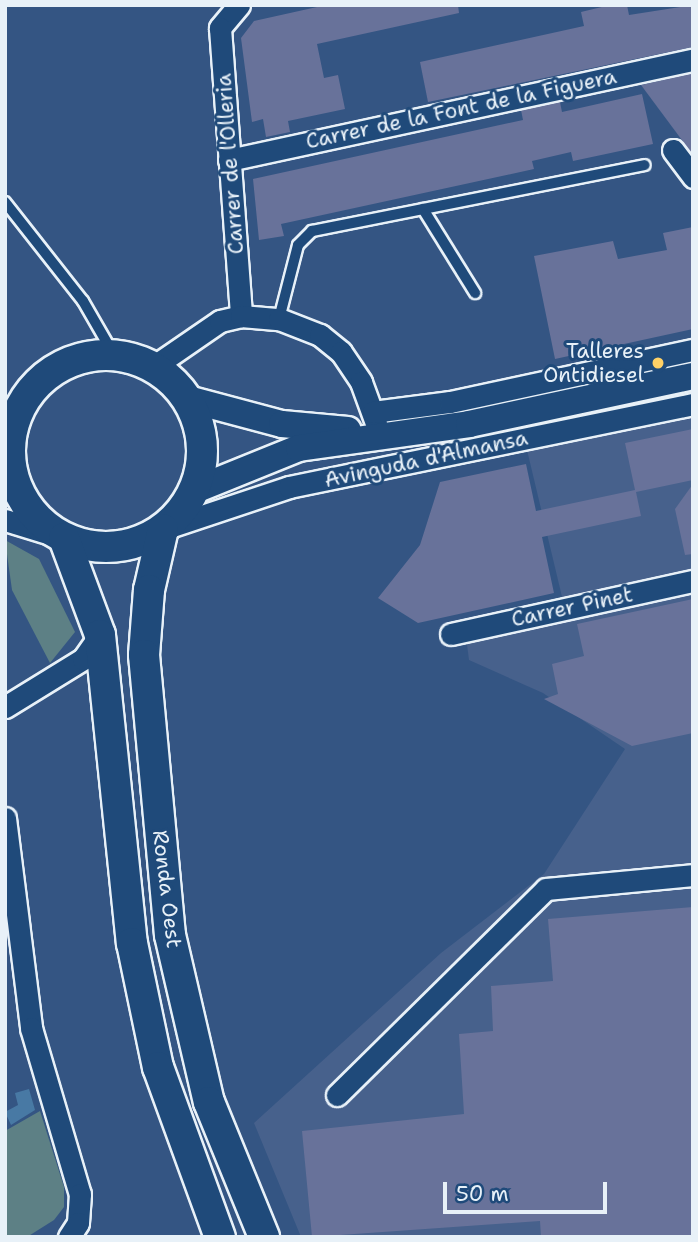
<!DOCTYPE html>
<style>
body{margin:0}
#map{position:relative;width:698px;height:1242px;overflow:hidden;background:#345583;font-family:"Shantell Sans",sans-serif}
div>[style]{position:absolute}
.built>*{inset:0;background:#47618c}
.green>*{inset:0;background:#5d8085}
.water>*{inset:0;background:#4879a4}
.building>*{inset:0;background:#68729a}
.roads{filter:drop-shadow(2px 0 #e8f1f8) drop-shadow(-2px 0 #e8f1f8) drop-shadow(0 2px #e8f1f8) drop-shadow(0 -2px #e8f1f8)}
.service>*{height:10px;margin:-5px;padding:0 5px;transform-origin:5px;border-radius:5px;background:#1f4a7a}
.minor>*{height:21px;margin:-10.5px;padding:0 10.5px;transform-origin:10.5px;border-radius:10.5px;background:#1f4a7a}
.tertiary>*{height:26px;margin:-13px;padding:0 13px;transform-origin:13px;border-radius:13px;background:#1f4a7a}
.secondary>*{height:30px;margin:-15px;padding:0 15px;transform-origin:15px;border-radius:15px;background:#1f4a7a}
.secondary>.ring{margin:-15px;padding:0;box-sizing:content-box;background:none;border:30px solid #1f4a7a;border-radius:50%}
.dots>*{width:19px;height:19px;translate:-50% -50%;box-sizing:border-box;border:4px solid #1f4a7a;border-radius:50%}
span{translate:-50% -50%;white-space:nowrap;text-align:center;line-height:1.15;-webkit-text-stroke:6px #1f4a7a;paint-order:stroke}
.street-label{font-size:21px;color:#e8f1f8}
.poi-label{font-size:21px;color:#e8f1f8}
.right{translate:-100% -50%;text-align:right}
.frame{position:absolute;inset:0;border:7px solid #e8f1f8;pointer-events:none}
.scale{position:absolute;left:443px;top:1182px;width:164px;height:32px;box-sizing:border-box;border:4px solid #e8f1f8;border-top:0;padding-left:9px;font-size:21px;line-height:24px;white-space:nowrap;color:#e8f1f8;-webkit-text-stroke:5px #1f4a7a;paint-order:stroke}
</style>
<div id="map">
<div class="built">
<div style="clip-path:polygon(693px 417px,693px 1237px,301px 1237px,254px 1123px,441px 953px,544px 874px,625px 749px,543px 693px,469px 660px,464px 621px,563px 601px,527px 450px)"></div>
</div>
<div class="green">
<div style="clip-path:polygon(5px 540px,39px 559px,75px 632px,50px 663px,12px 590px)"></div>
<div style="clip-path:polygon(40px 1111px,64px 1187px,64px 1207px,54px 1220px,27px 1237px,7px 1237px,5px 1131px)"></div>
</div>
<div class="water">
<div style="clip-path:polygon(29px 1089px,35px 1110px,11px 1125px,5px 1112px,18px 1105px,15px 1093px)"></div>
</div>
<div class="building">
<div style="clip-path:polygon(326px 5px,458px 5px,459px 13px,317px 44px,324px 78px,338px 75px,345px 109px,288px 121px,290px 132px,266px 137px,263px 119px,252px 122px,241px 38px,254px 21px)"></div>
<div style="clip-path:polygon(610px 5px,627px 5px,629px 15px,693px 5px,693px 47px,428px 102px,420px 62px,584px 26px,581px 12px)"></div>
<div style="clip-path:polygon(693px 73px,693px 155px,641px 85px)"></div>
<div style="clip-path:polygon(642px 94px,653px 144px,573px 161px,571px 152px,532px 161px,534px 169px,281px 224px,284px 236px,259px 240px,253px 179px,523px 120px,521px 110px,560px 102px,562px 112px)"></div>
<div style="clip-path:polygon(693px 227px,693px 329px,555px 359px,534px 256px,613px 241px,618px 259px,667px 250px,663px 233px)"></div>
<div style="clip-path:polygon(693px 429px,693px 480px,636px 492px,641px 516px,542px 537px,554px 593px,418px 623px,378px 598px,420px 545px,440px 482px,526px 464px,536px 511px,635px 490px,625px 443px)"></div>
<div style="clip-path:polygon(693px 484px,693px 554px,685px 555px,675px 509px)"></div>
<div style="clip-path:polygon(693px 599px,693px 733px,632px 746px,544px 699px,558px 694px,552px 664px,584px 656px,577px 624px)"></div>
<div style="clip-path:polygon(693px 907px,693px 1237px,541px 1237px,540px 1221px,312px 1237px,302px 1131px,464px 1114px,459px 1034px,493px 1031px,491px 986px,553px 981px,548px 919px)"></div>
</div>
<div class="roads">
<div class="service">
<div style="left:5px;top:202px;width:126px;rotate:51.8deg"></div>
<div style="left:83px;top:301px;width:62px;rotate:60.1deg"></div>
<div style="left:423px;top:209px;width:99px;rotate:58.2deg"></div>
<div style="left:279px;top:319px;width:76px;rotate:-75.6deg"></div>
<div style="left:298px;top:245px;width:20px;rotate:-45deg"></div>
<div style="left:312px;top:231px;width:339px;rotate:-11.2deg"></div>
</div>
<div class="minor">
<div style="left:239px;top:5px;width:30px;rotate:130deg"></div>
<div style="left:220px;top:28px;width:289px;rotate:85.8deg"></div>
<div style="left:673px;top:150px;width:34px;rotate:53deg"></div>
<div style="left:229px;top:160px;width:475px;rotate:-12.2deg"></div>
<div style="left:153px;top:367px;width:81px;rotate:-34.5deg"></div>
<div style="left:220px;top:321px;width:22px;rotate:-13deg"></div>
<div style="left:241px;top:316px;width:38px;rotate:5deg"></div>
<div style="left:279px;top:319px;width:44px;rotate:21.3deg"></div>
<div style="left:320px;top:335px;width:27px;rotate:39deg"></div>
<div style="left:341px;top:352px;width:36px;rotate:56deg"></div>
<div style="left:361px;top:382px;width:44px;rotate:69.9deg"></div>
<div style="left:373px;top:412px;width:78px;rotate:-7.4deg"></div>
<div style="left:450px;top:402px;width:249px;rotate:-12.1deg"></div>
<div style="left:5px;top:520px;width:62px;rotate:17deg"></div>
<div style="left:163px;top:529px;width:133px;rotate:-18.4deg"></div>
<div style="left:289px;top:487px;width:412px;rotate:-11.6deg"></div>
<div style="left:451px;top:634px;width:248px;rotate:-12.4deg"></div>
<div style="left:5px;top:707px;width:92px;rotate:-31.6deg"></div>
<div style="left:83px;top:659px;width:29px;rotate:-55deg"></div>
<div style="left:5px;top:818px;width:212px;rotate:82.9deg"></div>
<div style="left:31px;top:1028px;width:173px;rotate:73.6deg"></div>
<div style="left:80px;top:1194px;width:29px;rotate:94deg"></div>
<div style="left:78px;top:1223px;width:17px;rotate:123deg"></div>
<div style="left:337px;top:1095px;width:293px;rotate:-44.6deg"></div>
<div style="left:546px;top:889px;width:148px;rotate:-5.4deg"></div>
</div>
<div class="tertiary">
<div style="left:188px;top:399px;width:97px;rotate:14.9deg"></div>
<div style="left:282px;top:424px;width:66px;rotate:5.2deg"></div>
<div style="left:195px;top:490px;width:112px;rotate:-22deg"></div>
<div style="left:299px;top:448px;width:172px;rotate:-8deg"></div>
<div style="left:469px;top:424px;width:229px;rotate:-12.1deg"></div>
</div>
<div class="secondary">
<div class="ring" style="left:10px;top:355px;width:162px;height:162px"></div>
<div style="left:163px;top:529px;width:63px;rotate:102.9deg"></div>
<div style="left:149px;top:590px;width:65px;rotate:94.4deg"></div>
<div style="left:144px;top:655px;width:281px;rotate:84.7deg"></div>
<div style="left:170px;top:935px;width:171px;rotate:76.9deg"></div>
<div style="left:209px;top:1102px;width:146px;rotate:67.8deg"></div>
<div style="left:64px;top:538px;width:103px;rotate:69.6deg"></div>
<div style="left:100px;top:635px;width:310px;rotate:84.1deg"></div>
<div style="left:132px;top:943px;width:127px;rotate:78.2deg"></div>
<div style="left:158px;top:1067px;width:181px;rotate:70deg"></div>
</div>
</div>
<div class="dots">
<div style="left:658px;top:363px;background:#ffd166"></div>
</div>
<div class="street-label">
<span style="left:461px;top:109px;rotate:-12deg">Carrer de la Font de la Figuera</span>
<span style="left:230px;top:164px;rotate:-94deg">Carrer de l'Olleria</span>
<span style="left:426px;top:459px;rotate:-12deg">Avinguda d'Almansa</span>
<span style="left:572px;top:607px;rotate:-12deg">Carrer Pinet</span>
<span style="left:167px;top:889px;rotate:83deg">Ronda Oest</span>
</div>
<div class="poi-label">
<span class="right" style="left:644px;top:363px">Talleres<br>Ontidiesel</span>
</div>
<div class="frame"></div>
<div class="scale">50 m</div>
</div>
